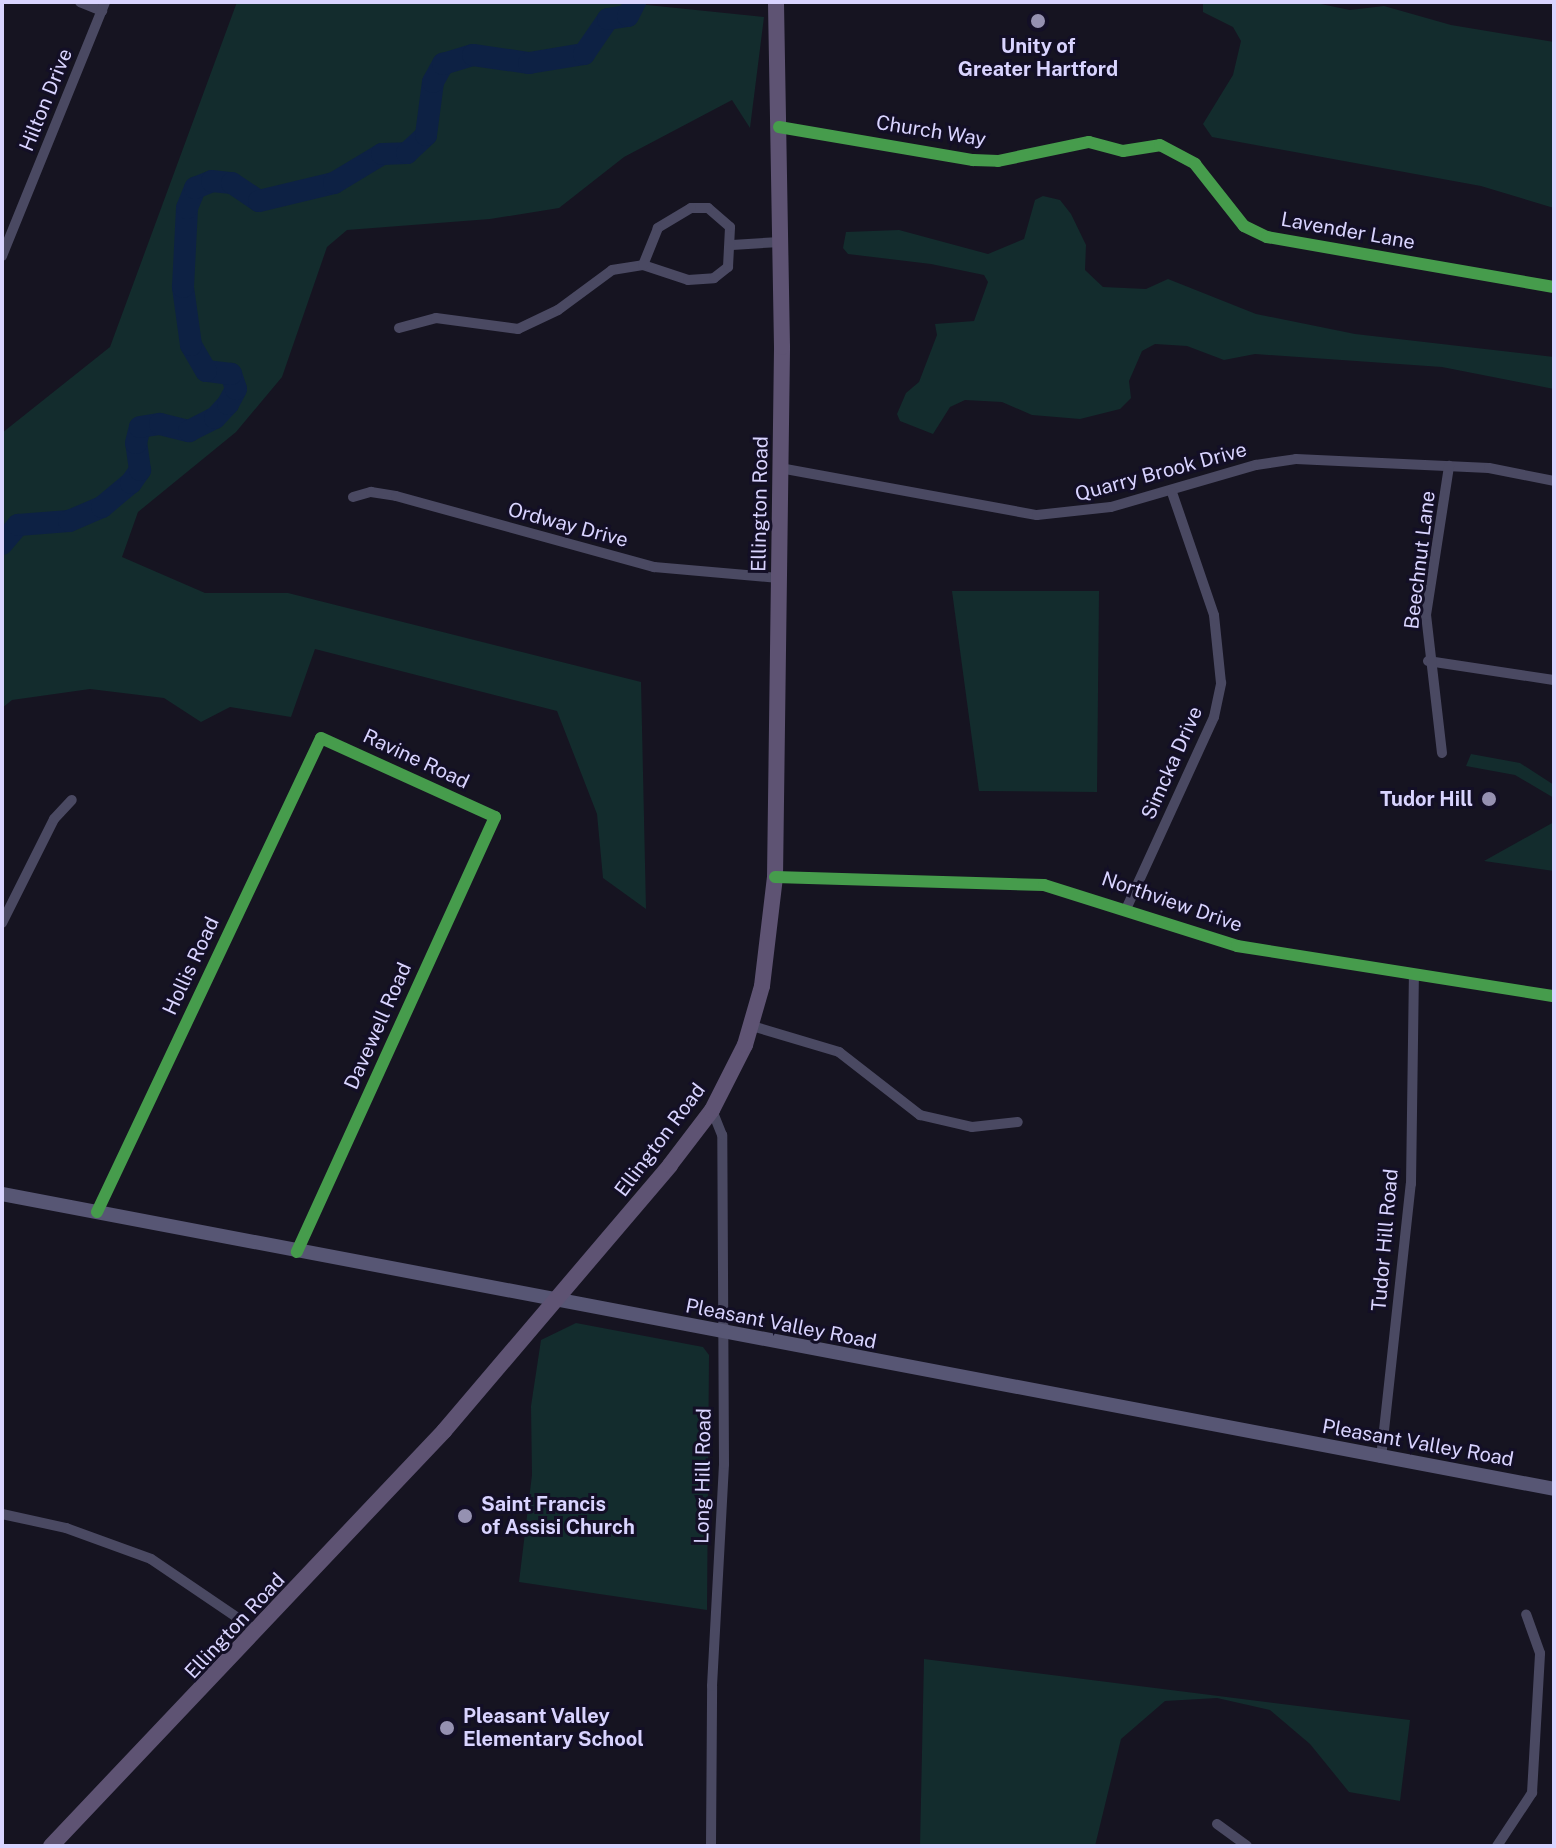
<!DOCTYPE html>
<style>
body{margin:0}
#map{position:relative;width:1556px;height:1848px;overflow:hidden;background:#161421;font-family:"Public Sans",sans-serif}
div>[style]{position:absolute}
.green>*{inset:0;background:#132c2d}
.river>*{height:22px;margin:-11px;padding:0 11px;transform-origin:11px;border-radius:11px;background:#0d2144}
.street>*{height:10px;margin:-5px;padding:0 5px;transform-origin:5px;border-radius:5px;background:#4a4962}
.secondary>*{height:14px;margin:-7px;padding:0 7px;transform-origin:7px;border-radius:7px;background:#575674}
.primary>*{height:16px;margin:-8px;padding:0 8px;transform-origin:8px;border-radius:8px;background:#5e5373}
.cycleway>*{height:12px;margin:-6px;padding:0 6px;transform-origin:6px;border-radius:6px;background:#469c4c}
.dots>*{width:22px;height:22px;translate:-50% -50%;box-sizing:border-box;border:4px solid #130f26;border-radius:50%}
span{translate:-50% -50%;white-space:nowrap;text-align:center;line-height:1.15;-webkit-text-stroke:6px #130f26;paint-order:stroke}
.poi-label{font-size:20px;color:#d9d4ff;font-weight:700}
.right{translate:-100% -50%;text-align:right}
.left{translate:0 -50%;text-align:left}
.street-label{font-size:20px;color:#d9d4ff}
.frame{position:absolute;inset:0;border:4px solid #d9d4ff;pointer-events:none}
</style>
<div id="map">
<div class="green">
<div style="clip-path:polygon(237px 2px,618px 2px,764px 17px,750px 128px,732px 100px,624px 157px,559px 208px,490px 219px,347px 230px,327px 247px,282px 377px,236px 432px,138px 512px,122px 557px,205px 593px,288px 593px,641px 682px,646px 909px,603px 878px,597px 814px,557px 711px,315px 649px,291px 717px,230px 707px,201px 722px,164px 698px,90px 689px,12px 700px,2px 708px,2px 433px,110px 347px)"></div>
<div style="clip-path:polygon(1203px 2px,1311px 2px,1350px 10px,1384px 6px,1451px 25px,1554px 42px,1554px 208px,1481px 186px,1212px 137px,1203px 124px,1233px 75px,1241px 41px,1233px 27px,1203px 12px)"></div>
<div style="clip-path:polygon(1043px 196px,1060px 200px,1071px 214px,1086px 245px,1085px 270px,1103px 287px,1146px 289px,1168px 279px,1256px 314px,1355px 334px,1554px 357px,1554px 389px,1442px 367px,1255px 354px,1224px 360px,1187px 346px,1155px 344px,1142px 351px,1129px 381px,1131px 398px,1120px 409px,1080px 419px,1032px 415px,1002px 402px,965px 400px,950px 407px,933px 434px,900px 421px,897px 414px,906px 393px,919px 382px,937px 335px,935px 324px,974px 321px,988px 282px,984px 275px,931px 264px,848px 254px,843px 248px,846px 232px,899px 230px,988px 254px,1024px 239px,1035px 200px)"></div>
<div style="clip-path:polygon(952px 591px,1099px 591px,1097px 792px,979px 791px)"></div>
<div style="clip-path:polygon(1471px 754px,1520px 763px,1554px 785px,1554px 798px,1515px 775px,1466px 766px)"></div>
<div style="clip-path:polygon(1554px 822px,1554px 871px,1484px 861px)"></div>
<div style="clip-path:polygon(576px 1323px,703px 1347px,709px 1355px,707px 1610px,519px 1582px,532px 1475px,531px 1406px,541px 1340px)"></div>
<div style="clip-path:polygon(924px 1659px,1410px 1720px,1400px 1801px,1349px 1792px,1310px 1744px,1270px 1710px,1217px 1698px,1165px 1701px,1121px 1739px,1095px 1846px,920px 1846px)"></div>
</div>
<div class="river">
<div style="left:2px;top:544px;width:25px;rotate:-50deg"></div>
<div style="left:18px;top:525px;width:51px;rotate:-4.5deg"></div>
<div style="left:69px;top:521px;width:36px;rotate:-23deg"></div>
<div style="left:102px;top:507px;width:38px;rotate:-40deg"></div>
<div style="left:131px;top:483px;width:16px;rotate:-55deg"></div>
<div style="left:140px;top:470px;width:27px;rotate:-98deg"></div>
<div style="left:136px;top:443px;width:16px;rotate:-76deg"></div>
<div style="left:140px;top:427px;width:20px;rotate:-9deg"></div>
<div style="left:160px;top:424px;width:30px;rotate:14deg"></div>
<div style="left:189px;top:431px;width:29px;rotate:-27deg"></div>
<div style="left:215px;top:418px;width:19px;rotate:-47deg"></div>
<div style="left:228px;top:404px;width:17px;rotate:-62deg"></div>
<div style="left:236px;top:389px;width:16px;rotate:-108deg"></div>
<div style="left:231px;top:374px;width:25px;rotate:-173deg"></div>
<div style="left:206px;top:371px;width:30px;rotate:-120deg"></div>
<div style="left:191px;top:345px;width:59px;rotate:-97.9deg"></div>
<div style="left:183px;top:287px;width:79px;rotate:-87.1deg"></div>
<div style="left:187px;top:208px;width:22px;rotate:-68deg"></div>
<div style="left:195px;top:188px;width:18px;rotate:-22deg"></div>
<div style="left:212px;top:181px;width:20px;rotate:6deg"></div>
<div style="left:232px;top:183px;width:32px;rotate:34deg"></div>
<div style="left:259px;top:201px;width:77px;rotate:-13.5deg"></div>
<div style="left:334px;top:183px;width:56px;rotate:-31.1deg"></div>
<div style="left:382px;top:154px;width:25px;rotate:-2deg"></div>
<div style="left:407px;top:153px;width:26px;rotate:-43deg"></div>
<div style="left:426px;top:135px;width:53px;rotate:-82.5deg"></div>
<div style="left:433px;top:82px;width:21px;rotate:-61deg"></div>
<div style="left:443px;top:64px;width:31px;rotate:-17deg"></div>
<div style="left:473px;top:55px;width:57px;rotate:8.1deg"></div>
<div style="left:529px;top:63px;width:56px;rotate:-9.3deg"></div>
<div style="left:584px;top:54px;width:42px;rotate:-55.6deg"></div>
<div style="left:608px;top:19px;width:20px;rotate:-9deg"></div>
<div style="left:628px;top:16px;width:16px;rotate:-63deg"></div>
</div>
<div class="street">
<div style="left:80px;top:2px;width:24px;rotate:22deg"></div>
<div style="left:779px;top:127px;width:197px;rotate:9.7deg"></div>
<div style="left:973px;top:160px;width:25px;rotate:2deg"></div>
<div style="left:998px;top:161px;width:93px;rotate:-11.8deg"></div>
<div style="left:1089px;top:142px;width:35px;rotate:15deg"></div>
<div style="left:1123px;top:151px;width:37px;rotate:-9deg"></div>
<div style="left:1160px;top:145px;width:40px;rotate:28deg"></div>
<div style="left:1195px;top:164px;width:79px;rotate:51.7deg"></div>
<div style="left:1244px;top:226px;width:25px;rotate:26deg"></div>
<div style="left:1267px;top:237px;width:291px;rotate:9.9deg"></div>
<div style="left:732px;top:245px;width:48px;rotate:-3.6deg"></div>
<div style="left:2px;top:256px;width:274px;rotate:-67.9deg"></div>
<div style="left:399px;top:328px;width:38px;rotate:-15deg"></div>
<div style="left:436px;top:318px;width:83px;rotate:7.6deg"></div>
<div style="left:518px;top:329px;width:44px;rotate:-25.4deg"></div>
<div style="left:558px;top:310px;width:67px;rotate:-36.5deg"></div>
<div style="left:612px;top:270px;width:31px;rotate:-9deg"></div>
<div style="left:643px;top:265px;width:47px;rotate:18.4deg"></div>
<div style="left:688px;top:280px;width:26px;rotate:-4deg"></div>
<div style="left:714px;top:278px;width:18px;rotate:-38deg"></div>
<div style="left:728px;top:267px;width:40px;rotate:-87.1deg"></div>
<div style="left:730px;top:227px;width:29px;rotate:-139deg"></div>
<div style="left:708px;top:208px;width:17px;rotate:180deg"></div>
<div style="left:691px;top:208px;width:39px;rotate:149deg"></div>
<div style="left:658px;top:228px;width:40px;rotate:112deg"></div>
<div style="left:780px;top:468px;width:261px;rotate:10.4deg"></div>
<div style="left:1037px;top:515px;width:74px;rotate:-6.2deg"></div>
<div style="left:1111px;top:507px;width:151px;rotate:-16.2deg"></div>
<div style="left:1256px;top:465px;width:40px;rotate:-8.5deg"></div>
<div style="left:1296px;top:459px;width:193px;rotate:2.7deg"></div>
<div style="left:1489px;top:468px;width:66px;rotate:11.3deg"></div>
<div style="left:353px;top:497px;width:19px;rotate:-16deg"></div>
<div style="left:371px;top:492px;width:25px;rotate:9deg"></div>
<div style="left:396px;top:496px;width:268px;rotate:15.4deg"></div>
<div style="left:654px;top:567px;width:125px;rotate:5deg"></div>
<div style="left:1428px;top:661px;width:127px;rotate:8.6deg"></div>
<div style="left:1442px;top:753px;width:139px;rotate:-96.6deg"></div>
<div style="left:1426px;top:615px;width:151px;rotate:-81.2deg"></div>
<div style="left:775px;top:877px;width:269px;rotate:1.7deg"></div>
<div style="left:1044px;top:885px;width:202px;rotate:17.5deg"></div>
<div style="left:1237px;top:946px;width:321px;rotate:9deg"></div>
<div style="left:1127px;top:907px;width:209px;rotate:-65.4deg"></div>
<div style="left:1214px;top:717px;width:35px;rotate:-78deg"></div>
<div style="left:1221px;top:683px;width:68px;rotate:-95.9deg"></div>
<div style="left:1214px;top:615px;width:130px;rotate:-108.9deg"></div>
<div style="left:2px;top:923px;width:116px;rotate:-63.4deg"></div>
<div style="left:54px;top:819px;width:26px;rotate:-47deg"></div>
<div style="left:752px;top:1026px;width:91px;rotate:16.6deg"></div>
<div style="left:839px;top:1052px;width:103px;rotate:37.9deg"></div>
<div style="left:920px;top:1115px;width:53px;rotate:13deg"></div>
<div style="left:972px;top:1127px;width:46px;rotate:-6.2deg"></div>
<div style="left:97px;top:1212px;width:524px;rotate:-64.71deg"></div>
<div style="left:321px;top:738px;width:191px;rotate:24.4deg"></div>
<div style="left:495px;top:817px;width:478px;rotate:114.5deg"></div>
<div style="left:1381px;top:1458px;width:276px;rotate:-83.8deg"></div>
<div style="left:1411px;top:1184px;width:207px;rotate:-89.2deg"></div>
<div style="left:2px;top:1514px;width:66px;rotate:12.3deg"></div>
<div style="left:66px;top:1528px;width:90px;rotate:20deg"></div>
<div style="left:151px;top:1559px;width:128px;rotate:34.2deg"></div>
<div style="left:1217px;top:1824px;width:37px;rotate:36deg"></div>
<div style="left:711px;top:1846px;width:160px;rotate:-89.6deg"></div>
<div style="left:712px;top:1686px;width:222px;rotate:-86.9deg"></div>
<div style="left:724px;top:1464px;width:329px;rotate:-90.3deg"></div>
<div style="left:722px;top:1135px;width:27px;rotate:-112deg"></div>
<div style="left:1497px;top:1846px;width:64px;rotate:-56.6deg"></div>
<div style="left:1532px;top:1793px;width:140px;rotate:-86.7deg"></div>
<div style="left:1540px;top:1653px;width:41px;rotate:-109.7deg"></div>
</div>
<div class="secondary">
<div style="left:2px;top:1194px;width:1580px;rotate:10.76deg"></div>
</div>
<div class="primary">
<div style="left:51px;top:1846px;width:572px;rotate:-46.56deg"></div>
<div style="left:444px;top:1431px;width:349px;rotate:-49.6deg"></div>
<div style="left:670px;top:1165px;width:69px;rotate:-52.6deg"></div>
<div style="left:712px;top:1110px;width:73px;rotate:-63.1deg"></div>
<div style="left:745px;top:1045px;width:61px;rotate:-73.9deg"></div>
<div style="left:762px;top:986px;width:110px;rotate:-83.2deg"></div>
<div style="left:775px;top:877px;width:530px;rotate:-89.24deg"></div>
<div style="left:782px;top:347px;width:345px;rotate:-91deg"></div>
</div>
<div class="cycleway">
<div style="left:779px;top:127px;width:197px;rotate:9.7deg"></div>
<div style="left:973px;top:160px;width:25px;rotate:2deg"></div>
<div style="left:998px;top:161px;width:93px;rotate:-11.8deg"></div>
<div style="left:1089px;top:142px;width:35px;rotate:15deg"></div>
<div style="left:1123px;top:151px;width:37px;rotate:-9deg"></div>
<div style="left:1160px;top:145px;width:40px;rotate:28deg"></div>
<div style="left:1195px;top:164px;width:79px;rotate:51.7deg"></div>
<div style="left:1244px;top:226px;width:25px;rotate:26deg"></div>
<div style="left:1267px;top:237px;width:291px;rotate:9.9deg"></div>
<div style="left:775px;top:877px;width:269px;rotate:1.7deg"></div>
<div style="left:1044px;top:885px;width:202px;rotate:17.5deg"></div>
<div style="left:1237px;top:946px;width:321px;rotate:9deg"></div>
<div style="left:97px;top:1212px;width:524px;rotate:-64.71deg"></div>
<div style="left:321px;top:738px;width:191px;rotate:24.4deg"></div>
<div style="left:495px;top:817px;width:478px;rotate:114.5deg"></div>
</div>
<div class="dots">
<div style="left:1038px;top:21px;background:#9591b1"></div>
<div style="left:1489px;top:799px;background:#9591b1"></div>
<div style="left:465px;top:1516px;background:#9591b1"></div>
<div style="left:447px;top:1728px;background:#9591b1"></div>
</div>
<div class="poi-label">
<span style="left:1038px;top:58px">Unity of<br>Greater Hartford</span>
<span class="right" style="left:1473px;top:799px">Tudor Hill</span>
<span class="left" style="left:481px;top:1516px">Saint Francis<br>of Assisi Church</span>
<span class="left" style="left:463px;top:1728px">Pleasant Valley<br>Elementary School</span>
</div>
<div class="street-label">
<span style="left:46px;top:100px;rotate:-68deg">Hilton Drive</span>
<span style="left:931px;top:131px;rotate:9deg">Church Way</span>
<span style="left:1348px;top:231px;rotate:10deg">Lavender Lane</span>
<span style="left:1161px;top:472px;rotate:-15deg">Quarry Brook Drive</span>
<span style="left:760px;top:504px;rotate:-89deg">Ellington Road</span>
<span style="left:568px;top:525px;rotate:15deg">Ordway Drive</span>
<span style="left:1420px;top:560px;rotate:-83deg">Beechnut Lane</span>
<span style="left:416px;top:759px;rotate:25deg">Ravine Road</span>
<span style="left:1172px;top:763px;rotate:-66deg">Simcka Drive</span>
<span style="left:1172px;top:902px;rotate:19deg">Northview Drive</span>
<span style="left:191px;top:966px;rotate:-65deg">Hollis Road</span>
<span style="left:378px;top:1026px;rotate:-66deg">Davewell Road</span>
<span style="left:660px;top:1140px;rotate:-53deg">Ellington Road</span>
<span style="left:1385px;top:1240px;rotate:-85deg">Tudor Hill Road</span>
<span style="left:781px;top:1324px;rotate:11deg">Pleasant Valley Road</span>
<span style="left:1418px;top:1443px;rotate:10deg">Pleasant Valley Road</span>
<span style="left:703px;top:1476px;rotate:-89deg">Long Hill Road</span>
<span style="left:235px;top:1626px;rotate:-47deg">Ellington Road</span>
</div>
<div class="frame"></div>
</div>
